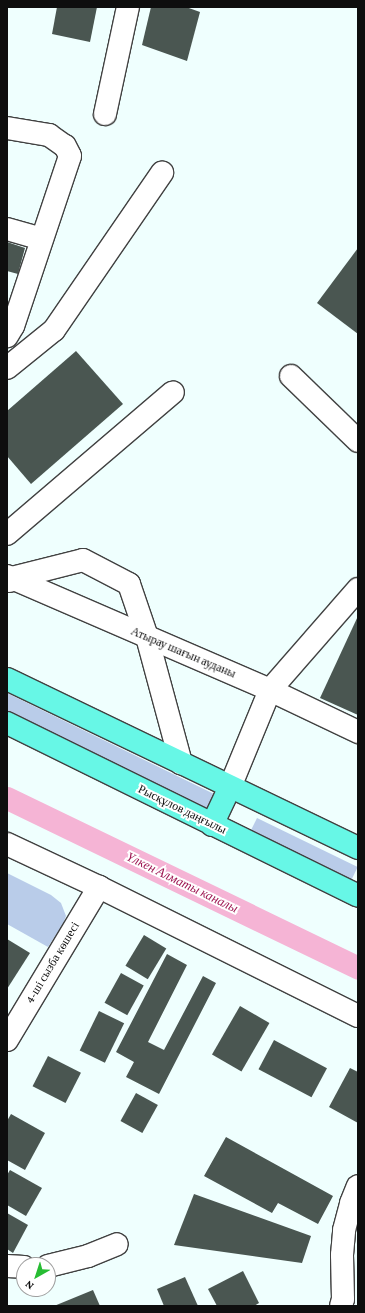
<!DOCTYPE html>
<meta charset="utf-8">
<style>
body{margin:0}
#map{position:relative;width:365px;height:1313px;overflow:hidden;background:#effffe;font-family:"Crimson Pro",serif}
div>[style]{position:absolute}
.green>*{inset:0;background:#b9cce9;transform-origin:0 0}
.canal>*{height:23px;margin:-11.5px;padding:0 11.5px;transform-origin:11.5px;border-radius:11.5px;background:#f5b4d5}
.building>*{inset:0;background:#4a5651;transform-origin:0 0}
.roads{filter:drop-shadow(1px 0 #414141) drop-shadow(-1px 0 #414141) drop-shadow(0 1px #414141) drop-shadow(0 -1px #414141)}
.minor>*{height:22px;margin:-11px;padding:0 11px;transform-origin:11px;border-radius:11px;background:#fff}
.major>*{height:22px;margin:-11px;padding:0 11px;transform-origin:11px;border-radius:11px;background:#67f7e6}
span{translate:-50% -50%;white-space:nowrap;text-align:center;line-height:1.15;-webkit-text-stroke:4px #fff;paint-order:stroke}
.street-label{font-size:12px;color:#0e0e0e}
.water-label{font-size:13px;color:#9e1853;font-style:italic}
.frame{position:absolute;inset:0;border:8px solid #0e0e0e;pointer-events:none}
.north{position:absolute;left:16px;top:1257px;width:40px;height:40px;box-sizing:border-box;background:#fff;border:1px solid #9f9f9f;border-radius:50%;rotate:219deg;font-size:11px;font-weight:700;line-height:16px;text-align:center;color:#0e0e0e}
.north::after{content:'';display:block;margin:auto;width:14px;height:18px;background:#27bc33;clip-path:polygon(50% 0,100% 100%,50% 72%,0 100%)}
</style>
<div id="map">
<div class="green">
<div style="left:7px;top:693px;width:231px;height:22px;rotate:26deg"></div>
<div style="left:257px;top:818px;width:112px;height:14px;rotate:26deg"></div>
<div style="clip-path:polygon(7px 873px,51px 895px,61px 903px,66px 916px,63px 924px,48px 947px,7px 924px)"></div>
</div>
<div class="canal">
<div style="left:7px;top:798px;width:390px;rotate:25.8deg"></div>
</div>
<div class="building">
<div style="clip-path:polygon(57px 7px,97px 7px,90px 42px,52px 34px)"></div>
<div style="clip-path:polygon(151px 7px,186px 7px,200px 12px,187px 61px,142px 45px)"></div>
<div style="clip-path:polygon(7px 242px,25px 248px,18px 274px,7px 271px)"></div>
<div style="clip-path:polygon(358px 248px,358px 334px,317px 303px)"></div>
<div style="clip-path:polygon(76px 351px,123px 404px,31px 484px,7px 456px,7px 411px)"></div>
<div style="clip-path:polygon(358px 616px,358px 715px,320px 698px)"></div>
<div style="left:144px;top:935px;width:26px;height:36px;rotate:31deg"></div>
<div style="clip-path:polygon(7px 939px,30px 953px,7px 989px)"></div>
<div style="clip-path:polygon(167px 954px,187px 965px,148px 1042px,164px 1050px,203px 976px,216px 983px,159px 1094px,126px 1077px,134px 1062px,116px 1052px)"></div>
<div style="left:121px;top:973px;width:26px;height:34px;rotate:29deg"></div>
<div style="left:240px;top:1006px;width:34px;height:56px;rotate:30deg"></div>
<div style="left:99px;top:1011px;width:28px;height:44px;rotate:26deg"></div>
<div style="left:274px;top:1040px;width:60px;height:33px;rotate:28deg"></div>
<div style="left:48px;top:1056px;width:37px;height:34px;rotate:27deg"></div>
<div style="clip-path:polygon(350px 1068px,358px 1072px,358px 1123px,329px 1107px)"></div>
<div style="left:136px;top:1093px;width:25px;height:32px;rotate:29deg"></div>
<div style="clip-path:polygon(11px 1114px,45px 1133px,25px 1170px,7px 1160px,7px 1121px)"></div>
<div style="clip-path:polygon(226px 1137px,333px 1196px,318px 1224px,278px 1203px,272px 1213px,204px 1176px)"></div>
<div style="clip-path:polygon(10px 1170px,42px 1188px,26px 1216px,7px 1205px,7px 1175px)"></div>
<div style="clip-path:polygon(194px 1194px,311px 1236px,302px 1263px,174px 1245px)"></div>
<div style="clip-path:polygon(7px 1213px,28px 1225px,13px 1253px,7px 1249px)"></div>
<div style="clip-path:polygon(243px 1271px,259px 1303px,254px 1306px,217px 1306px,208px 1289px)"></div>
<div style="clip-path:polygon(185px 1277px,198px 1306px,164px 1306px,157px 1289px)"></div>
<div style="clip-path:polygon(93px 1290px,100px 1306px,54px 1306px)"></div>
</div>
<div class="roads">
<div class="minor">
<div style="left:105px;top:114px;width:109px;rotate:-77.9deg"></div>
<div style="left:7px;top:128px;width:43px;rotate:9.5deg"></div>
<div style="left:49px;top:135px;width:19px;rotate:35deg"></div>
<div style="left:65px;top:146px;width:11px;rotate:63deg"></div>
<div style="left:70px;top:156px;width:179px;rotate:108.5deg"></div>
<div style="left:13px;top:326px;width:12px;rotate:121deg"></div>
<div style="left:7px;top:229px;width:36px;rotate:16deg"></div>
<div style="left:7px;top:368px;width:60px;rotate:-39deg"></div>
<div style="left:54px;top:330px;width:191px;rotate:-55.5deg"></div>
<div style="left:291px;top:376px;width:93px;rotate:44.1deg"></div>
<div style="left:7px;top:534px;width:218px;rotate:-40.5deg"></div>
<div style="left:7px;top:576px;width:287px;rotate:23.4deg"></div>
<div style="left:270px;top:690px;width:98px;rotate:25.5deg"></div>
<div style="left:9px;top:581px;width:4px;rotate:-45deg"></div>
<div style="left:12px;top:578px;width:73px;rotate:-14.2deg"></div>
<div style="left:83px;top:560px;width:52px;rotate:27.6deg"></div>
<div style="left:129px;top:584px;width:56px;rotate:71.2deg"></div>
<div style="left:147px;top:637px;width:131px;rotate:74.9deg"></div>
<div style="left:230px;top:787px;width:105px;rotate:-67.6deg"></div>
<div style="left:270px;top:690px;width:134px;rotate:-48.9deg"></div>
<div style="left:7px;top:844px;width:102px;rotate:25.1deg"></div>
<div style="left:99px;top:887px;width:289px;rotate:26.5deg"></div>
<div style="left:7px;top:1040px;width:179px;rotate:-59deg"></div>
<div style="left:7px;top:1266px;width:17px;rotate:3deg"></div>
<div style="left:48px;top:1266px;width:41px;rotate:-14deg"></div>
<div style="left:88px;top:1256px;width:31px;rotate:-22deg"></div>
<div style="left:341px;top:1306px;width:7px;rotate:-74deg"></div>
<div style="left:343px;top:1299px;width:44px;rotate:-91.3deg"></div>
<div style="left:342px;top:1255px;width:25px;rotate:-85deg"></div>
<div style="left:344px;top:1230px;width:28px;rotate:-75deg"></div>
<div style="left:351px;top:1203px;width:18px;rotate:-68deg"></div>
</div>
<div class="major">
<div style="left:7px;top:679px;width:390px;rotate:25.7deg"></div>
<div style="left:7px;top:723px;width:391px;rotate:26.2deg"></div>
<div style="left:212px;top:825px;width:42px;rotate:-64.7deg"></div>
</div>
</div>
<div class="street-label">
<span style="left:183px;top:653px;rotate:23deg">Атырау шағын ауданы</span>
<span style="left:182px;top:810px;rotate:26deg">Рысқұлов даңғылы</span>
<span style="left:53px;top:963px;rotate:-59deg">4-ші сызба көшесі</span>
</div>
<div class="water-label">
<span style="left:182px;top:883px;rotate:26deg">Үлкен Алматы каналы</span>
</div>
<div class="frame"></div>
<div class="north">N</div>
</div>
